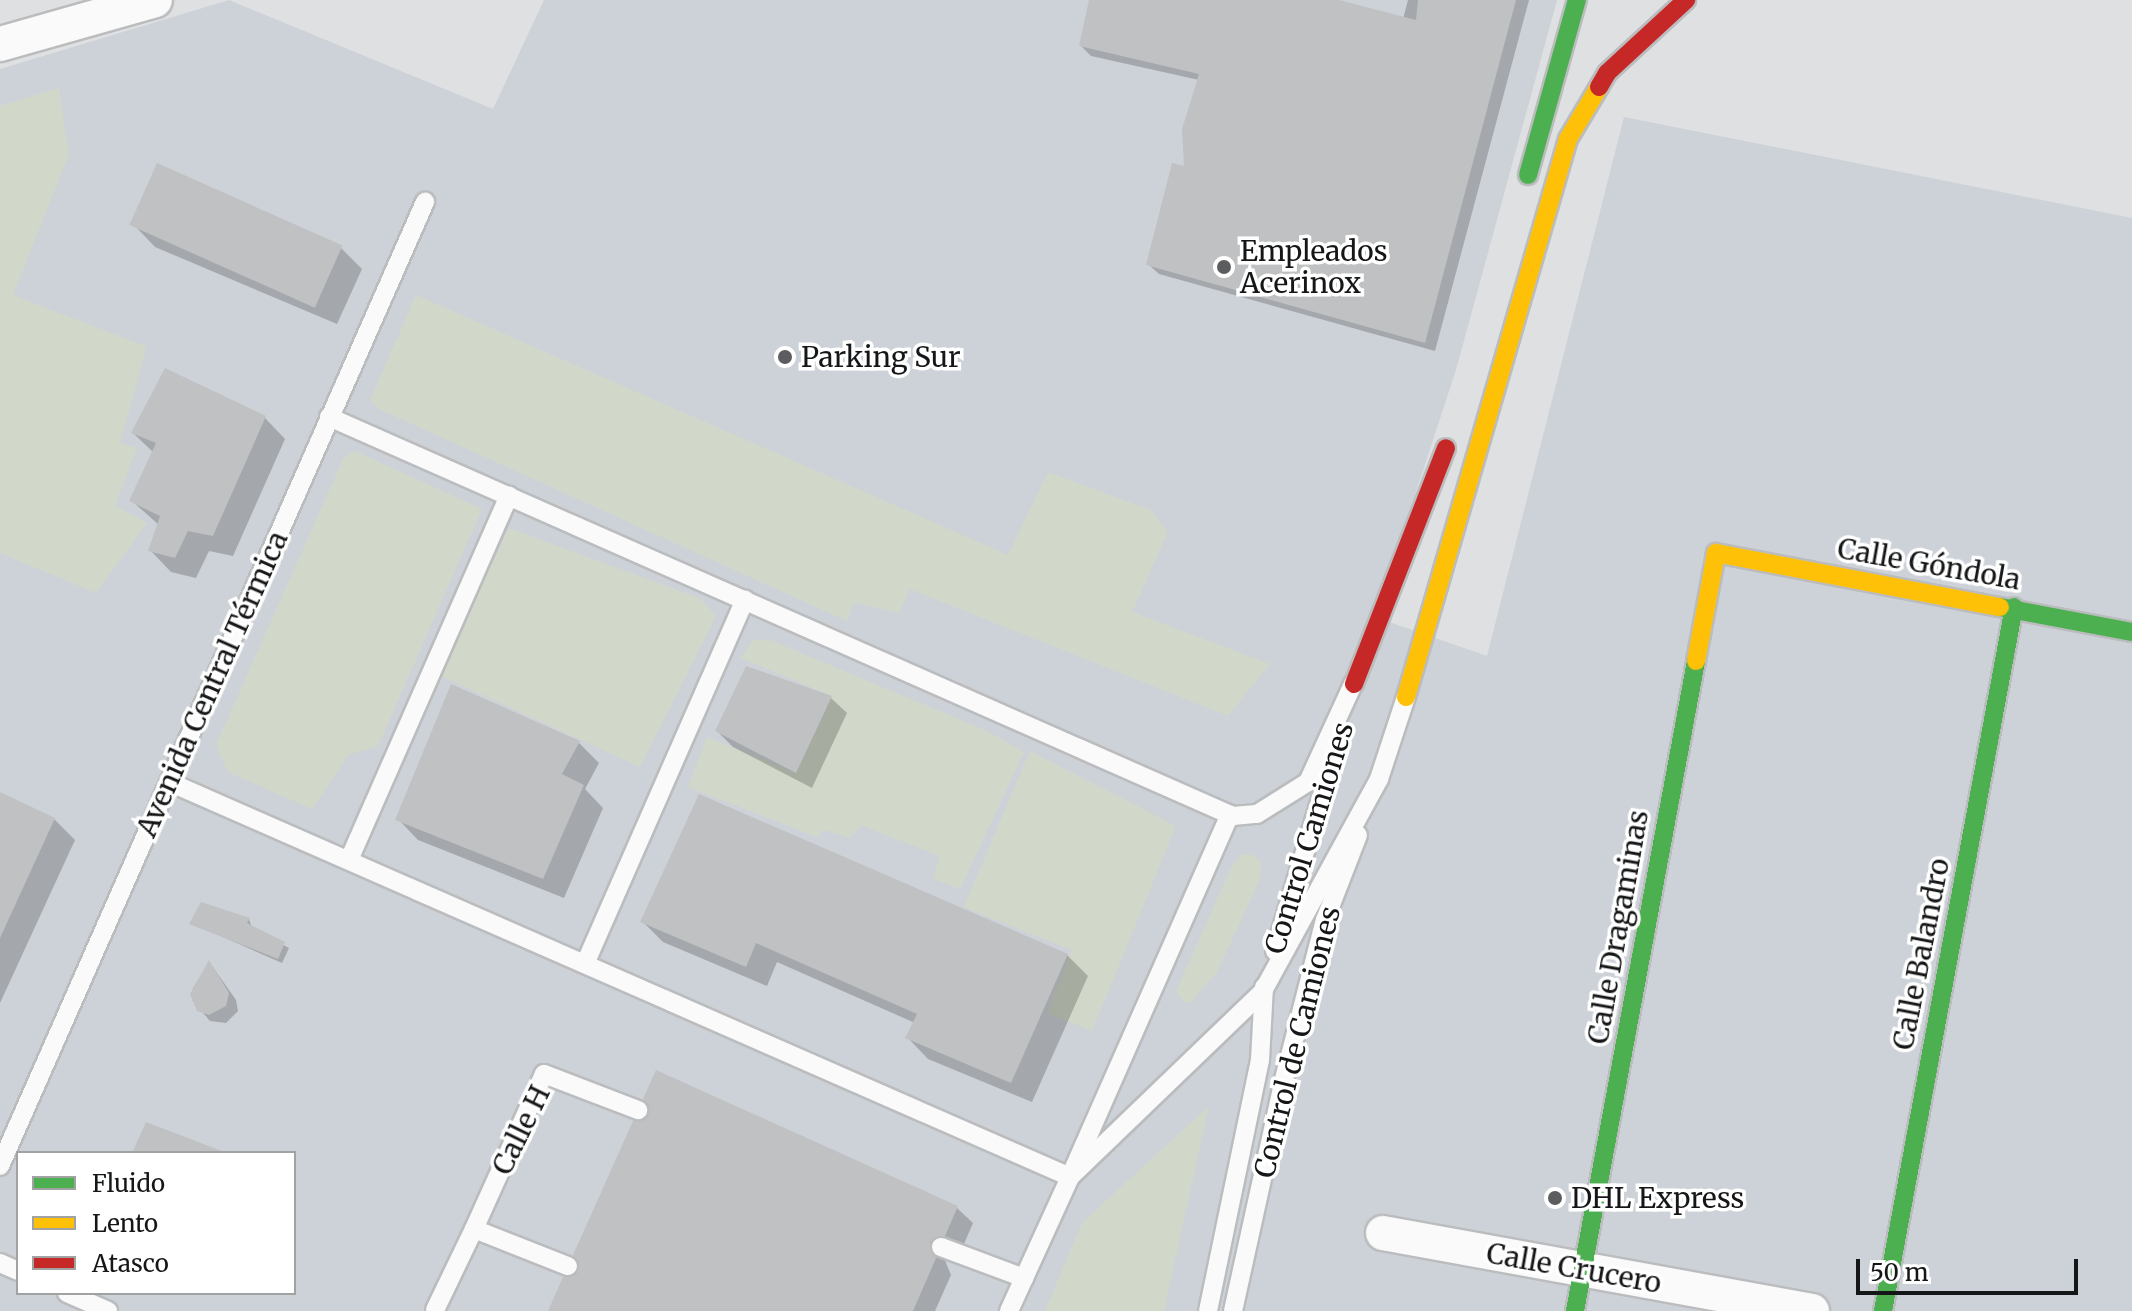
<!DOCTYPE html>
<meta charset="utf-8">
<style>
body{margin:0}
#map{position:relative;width:2132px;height:1311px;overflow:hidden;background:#dfe0e2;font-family:Merriweather,serif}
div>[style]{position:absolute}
.built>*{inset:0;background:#cdd2d8}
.green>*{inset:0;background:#d1d8c9}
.shadow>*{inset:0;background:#0003}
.building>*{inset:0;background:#c0c1c2;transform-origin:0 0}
.roads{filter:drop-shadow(2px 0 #bbbcbe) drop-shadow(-2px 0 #bbbcbe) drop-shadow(0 2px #bbbcbe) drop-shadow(0 -2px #bbbcbe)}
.lane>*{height:18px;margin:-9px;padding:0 9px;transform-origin:9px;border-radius:9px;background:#fafafb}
.street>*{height:34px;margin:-17px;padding:0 17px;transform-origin:17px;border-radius:17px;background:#fafafb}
.fast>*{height:18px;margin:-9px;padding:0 9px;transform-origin:9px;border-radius:9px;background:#4caf50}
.slow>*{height:18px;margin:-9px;padding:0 9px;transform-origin:9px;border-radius:9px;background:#ffc107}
.jam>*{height:18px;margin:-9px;padding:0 9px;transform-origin:9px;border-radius:9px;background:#c62828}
.dots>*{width:22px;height:22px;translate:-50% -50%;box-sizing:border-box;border:4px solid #fff;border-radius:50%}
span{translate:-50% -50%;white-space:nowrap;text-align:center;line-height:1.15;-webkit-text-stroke:7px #fff;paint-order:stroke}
.poi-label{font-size:28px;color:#151617}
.left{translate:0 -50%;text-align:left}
.street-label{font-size:28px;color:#151617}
.legend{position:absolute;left:16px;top:1151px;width:280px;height:144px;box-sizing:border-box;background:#fff;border:2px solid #a1a2a2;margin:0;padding:10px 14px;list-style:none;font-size:24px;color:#151617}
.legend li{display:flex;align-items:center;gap:16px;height:40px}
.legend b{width:40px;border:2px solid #a1a2a2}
.scale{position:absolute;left:1856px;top:1259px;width:222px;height:36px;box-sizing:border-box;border:4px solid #151617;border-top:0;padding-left:10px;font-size:24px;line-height:28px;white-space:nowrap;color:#151617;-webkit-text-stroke:6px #fff;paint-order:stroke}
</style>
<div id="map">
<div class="built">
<div style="clip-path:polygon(evenodd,229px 0,493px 109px,544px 0,1557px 0,1456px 370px,1375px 617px,1487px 656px,1624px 117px,2132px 218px,2132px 1311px,0 1311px,0 69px,229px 0,18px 1153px,294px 1153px,294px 1293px,18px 1293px,18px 1153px)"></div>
</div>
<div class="green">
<div style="clip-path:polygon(59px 88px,69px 154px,13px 295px,147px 347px,120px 443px,137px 448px,115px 506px,147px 523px,96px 593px,0 553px,0 106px)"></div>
<div style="clip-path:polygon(416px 295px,1008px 555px,1048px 472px,1151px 510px,1168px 532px,1132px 612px,1270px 664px,1228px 716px,910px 589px,899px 613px,854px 602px,847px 621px,379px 409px,370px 400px)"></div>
<div style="clip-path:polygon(355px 451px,482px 509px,378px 746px,348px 755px,312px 809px,228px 772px,216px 745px,344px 457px)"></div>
<div style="clip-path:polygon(509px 528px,699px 598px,716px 616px,640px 767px,439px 675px)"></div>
<div style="clip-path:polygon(768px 639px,987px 731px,1024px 752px,960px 889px,934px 879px,939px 856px,861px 825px,850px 838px,825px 830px,817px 837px,688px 787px,707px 737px,796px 773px,832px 696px,741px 658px,752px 641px)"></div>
<div style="clip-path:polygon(1030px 751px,1176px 826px,1092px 1031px,1047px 1013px,1072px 950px,964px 907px)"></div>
<div style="clip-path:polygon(1241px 855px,1253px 855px,1261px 862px,1260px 879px,1217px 972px,1190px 1003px,1183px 1002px,1176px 991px,1230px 870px)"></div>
<div style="clip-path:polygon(1209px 1106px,1164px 1311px,1045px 1311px,1082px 1223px)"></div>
</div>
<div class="shadow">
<div style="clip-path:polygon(1093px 0,1332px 0,1403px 19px,1408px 0,1529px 0,1435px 351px,1159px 274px,1149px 265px,1186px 169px,1199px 80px,1091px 56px,1081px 46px)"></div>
<div style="clip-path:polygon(135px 226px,341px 248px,362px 269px,337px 324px,155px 247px)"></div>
<div style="clip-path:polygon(265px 418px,285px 439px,233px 556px,209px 551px,196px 578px,171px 572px,151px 551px,159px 525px,132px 501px,154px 453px,133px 433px)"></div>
<div style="clip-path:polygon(831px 698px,847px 713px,812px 788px,733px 747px,717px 731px)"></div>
<div style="clip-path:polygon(578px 742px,599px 763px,585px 789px,603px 808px,564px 898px,418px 840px,398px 819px)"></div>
<div style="clip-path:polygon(0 795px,54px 819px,75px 840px,0 1003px)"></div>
<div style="clip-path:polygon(249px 919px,252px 928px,289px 948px,282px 963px,191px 923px)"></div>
<div style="clip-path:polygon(642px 921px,1067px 955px,1088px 976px,1032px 1102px,928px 1059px,908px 1038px,915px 1023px,777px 962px,767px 986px,663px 942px)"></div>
<div style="clip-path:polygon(210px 963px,236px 1000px,238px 1011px,226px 1023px,210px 1021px,192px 1000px,193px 988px)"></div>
<div style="clip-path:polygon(957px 1208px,973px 1223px,961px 1251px,944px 1258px,951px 1275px,935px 1311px,550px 1311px)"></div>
</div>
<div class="building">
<div style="clip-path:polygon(1089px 0,1339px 0,1416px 20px,1418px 0,1516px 0,1425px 343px,1146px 265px,1172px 163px,1184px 166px,1182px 129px,1199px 74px,1079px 46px)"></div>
<div style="left:157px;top:163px;width:203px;height:68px;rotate:24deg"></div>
<div style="clip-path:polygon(165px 368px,266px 416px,213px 536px,188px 531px,175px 558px,148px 551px,160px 516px,129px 501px,156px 443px,131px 433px)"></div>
<div style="clip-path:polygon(746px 666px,832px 696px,796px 773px,715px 731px)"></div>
<div style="clip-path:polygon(451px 684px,580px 741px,562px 774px,584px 785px,543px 879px,395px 820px)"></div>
<div style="clip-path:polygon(0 792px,55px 818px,0 938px)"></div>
<div style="clip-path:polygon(699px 794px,1068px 954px,1011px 1083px,905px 1038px,917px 1014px,756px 943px,746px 967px,640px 922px)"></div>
<div style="clip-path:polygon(201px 902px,250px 918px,247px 923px,285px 942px,278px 959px,189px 924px)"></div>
<div style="clip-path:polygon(209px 960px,229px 993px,226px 1006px,209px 1015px,197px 1011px,190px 994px)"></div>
<div style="clip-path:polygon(656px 1070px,958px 1206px,945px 1236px,930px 1242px,936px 1258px,913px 1311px,548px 1311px,563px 1277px,579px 1271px,573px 1255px,633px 1121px,649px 1115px,643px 1099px)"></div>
<div style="clip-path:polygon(146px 1122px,222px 1151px,221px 1153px,132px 1153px)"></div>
</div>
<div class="roads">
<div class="lane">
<div style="left:329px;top:417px;width:988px;rotate:23.82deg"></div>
<div style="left:1233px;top:816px;width:24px;rotate:-5deg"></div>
<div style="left:1257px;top:814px;width:60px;rotate:-32.1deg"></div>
<div style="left:1308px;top:782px;width:108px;rotate:-65.3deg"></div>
<div style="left:169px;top:782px;width:984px;rotate:23.67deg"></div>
<div style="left:1070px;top:1177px;width:396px;rotate:-66.2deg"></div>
<div style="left:349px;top:860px;width:398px;rotate:-66.3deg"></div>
<div style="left:1275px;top:951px;width:214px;rotate:-73.2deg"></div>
<div style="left:585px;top:964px;width:398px;rotate:-66.3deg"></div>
<div style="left:0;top:1166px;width:1054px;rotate:-66.21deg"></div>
<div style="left:474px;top:1229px;width:170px;rotate:-65.7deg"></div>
<div style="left:544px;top:1074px;width:101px;rotate:21deg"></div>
<div style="left:941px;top:1247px;width:89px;rotate:20.5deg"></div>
<div style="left:0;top:1263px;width:20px;rotate:24deg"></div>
<div style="left:67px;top:1293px;width:45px;rotate:23.7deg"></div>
<div style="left:435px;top:1310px;width:90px;rotate:-64.3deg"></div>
<div style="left:474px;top:1229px;width:101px;rotate:21.5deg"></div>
<div style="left:1009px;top:1311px;width:147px;rotate:-65.5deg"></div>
<div style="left:1070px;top:1177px;width:268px;rotate:-43.9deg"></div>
<div style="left:1263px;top:991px;width:242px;rotate:-61.3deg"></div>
<div style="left:1379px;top:779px;width:86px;rotate:-71.8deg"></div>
<div style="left:1208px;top:1311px;width:256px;rotate:-78.3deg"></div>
<div style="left:1260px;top:1060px;width:73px;rotate:-86.9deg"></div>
<div style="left:1233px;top:1311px;width:233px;rotate:-77.6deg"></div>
<div style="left:1283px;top:1083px;width:168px;rotate:-75.6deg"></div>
<div style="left:1325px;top:920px;width:91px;rotate:-68.8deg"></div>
</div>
<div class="street">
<div style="left:0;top:44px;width:161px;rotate:-15.8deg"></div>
<div style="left:1383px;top:1233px;width:436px;rotate:10.3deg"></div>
</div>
<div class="fast">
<div style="left:1528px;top:175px;width:182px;rotate:-74.4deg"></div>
<div style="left:2000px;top:607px;width:134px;rotate:10.7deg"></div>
<div style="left:1575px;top:1311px;width:661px;rotate:-79.45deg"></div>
<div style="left:1883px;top:1311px;width:716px;rotate:-79.46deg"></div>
</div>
<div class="slow">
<div style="left:1696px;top:661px;width:110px;rotate:-79.5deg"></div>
<div style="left:1716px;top:553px;width:289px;rotate:10.8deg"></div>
<div style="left:1406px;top:697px;width:581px;rotate:-73.81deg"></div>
<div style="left:1568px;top:139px;width:61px;rotate:-59.2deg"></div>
</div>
<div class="jam">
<div style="left:1599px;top:87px;width:16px;rotate:-60deg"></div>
<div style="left:1607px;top:73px;width:108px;rotate:-42.7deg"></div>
<div style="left:1354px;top:684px;width:253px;rotate:-68.7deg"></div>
</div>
</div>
<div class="dots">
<div style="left:1224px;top:267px;background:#5c5d5e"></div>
<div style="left:785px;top:357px;background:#5c5d5e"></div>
<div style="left:1555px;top:1198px;background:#5c5d5e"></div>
</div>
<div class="poi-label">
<span class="left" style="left:1240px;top:267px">Empleados<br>Acerinox</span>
<span class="left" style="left:801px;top:357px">Parking Sur</span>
<span class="left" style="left:1571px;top:1198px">DHL Express</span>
</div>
<div class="street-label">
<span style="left:1929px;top:564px;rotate:10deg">Calle Góndola</span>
<span style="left:212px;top:684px;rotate:-66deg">Avenida Central Térmica</span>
<span style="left:1309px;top:838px;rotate:-73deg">Control Camiones</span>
<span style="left:1618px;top:927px;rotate:-80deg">Calle Dragaminas</span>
<span style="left:1921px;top:954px;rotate:-79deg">Calle Balandro</span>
<span style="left:1297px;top:1042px;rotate:-76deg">Control de Camiones</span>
<span style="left:521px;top:1130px;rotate:-64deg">Calle H</span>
<span style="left:1574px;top:1268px;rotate:10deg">Calle Crucero</span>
</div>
<ul class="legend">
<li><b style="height:10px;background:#4caf50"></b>Fluido</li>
<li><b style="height:10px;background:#ffc107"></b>Lento</li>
<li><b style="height:10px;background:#c62828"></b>Atasco</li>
</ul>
<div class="scale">50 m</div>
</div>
